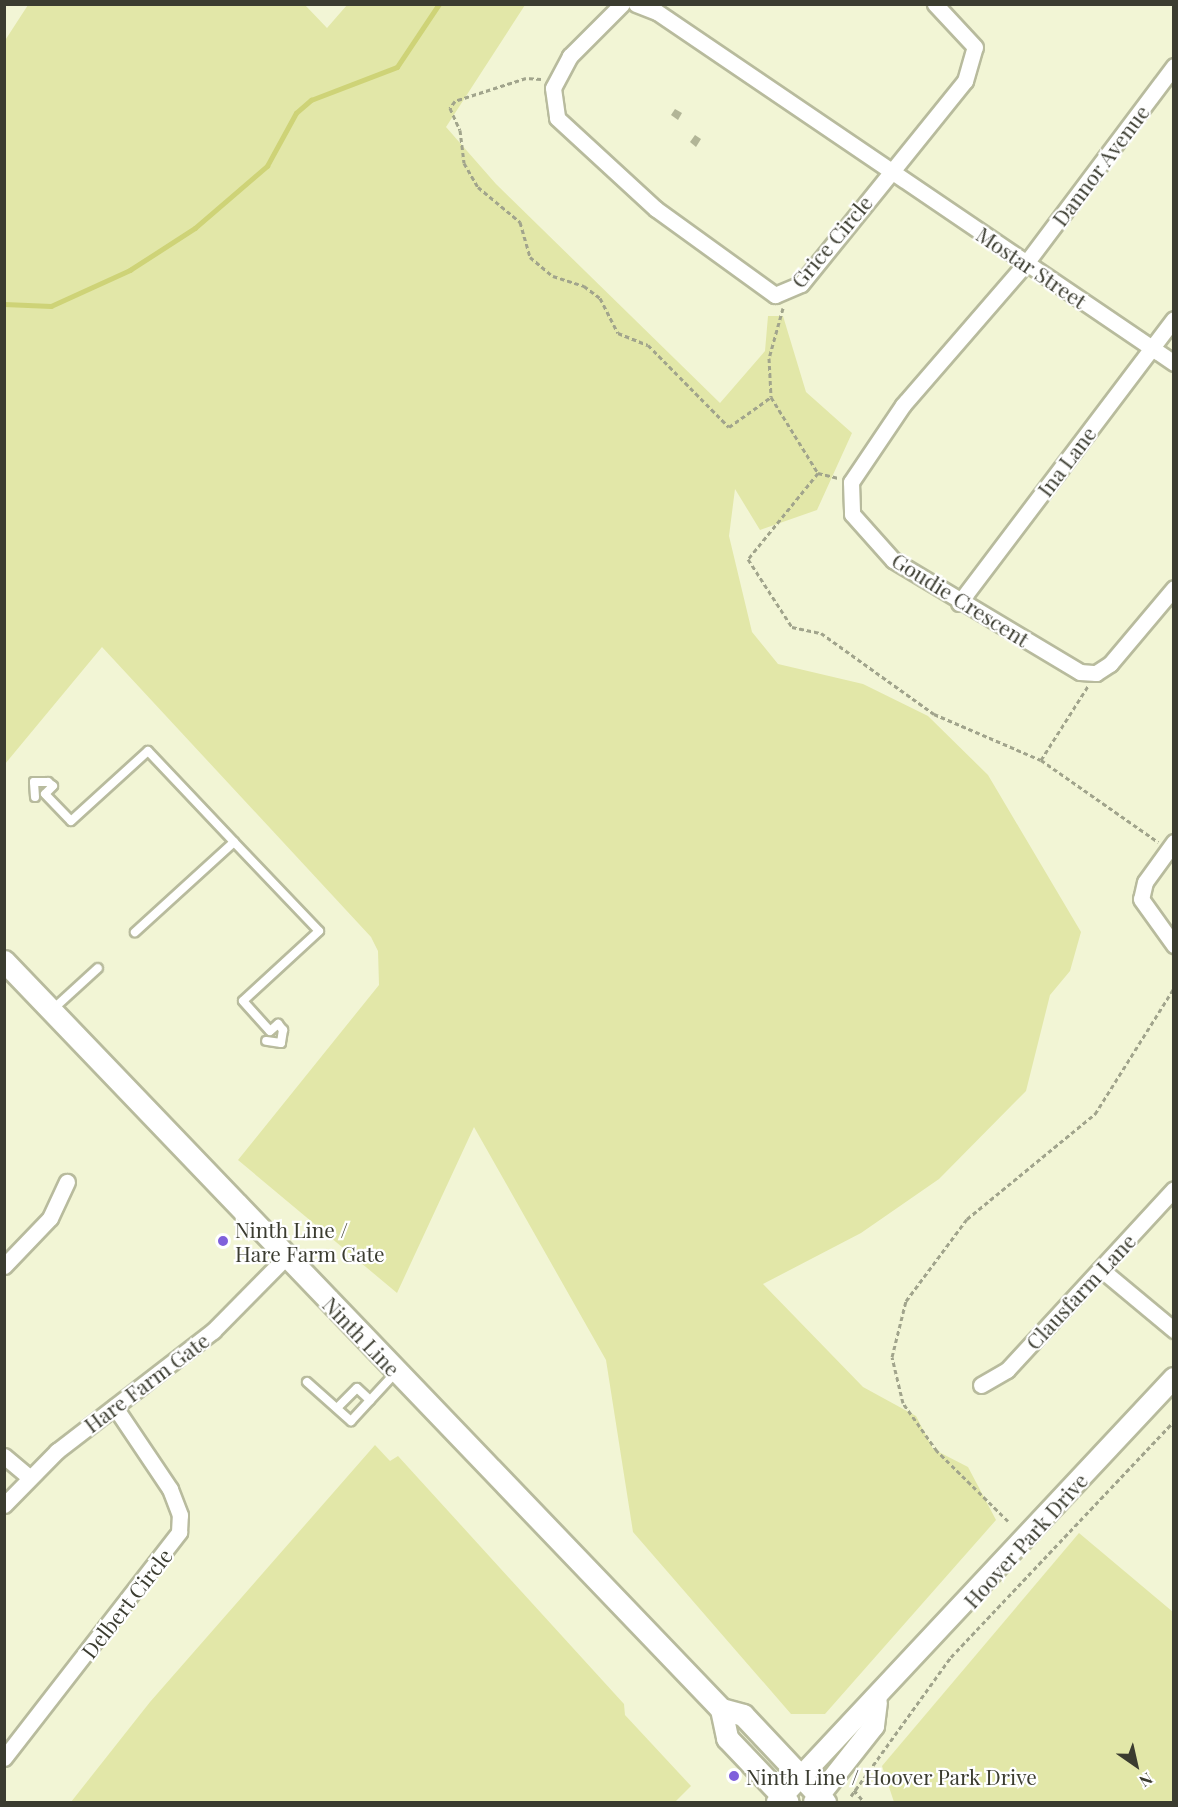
<!DOCTYPE html>
<style>
body{margin:0}
#map{position:relative;width:1178px;height:1807px;overflow:hidden;background:#f2f5d5;font-family:"Playfair Display",serif}
div>[style]{position:absolute}
.green>*{inset:0;background:#e2e7a8}
.stream>*{height:4.5px;margin:-2.25px;padding:0 2.25px;transform-origin:2.25px;border-radius:2.25px;background:#ced377}
.building>*{inset:0;background:#b2b597}
.path>*{height:3px;margin-top:-1.5px;transform-origin:0;background:repeating-linear-gradient(90deg,#a1a48c 0 4.5px,transparent 0 7.5px)}
.roads{filter:drop-shadow(2px 0 #b8bb9d) drop-shadow(-2px 0 #b8bb9d) drop-shadow(0 2px #b8bb9d) drop-shadow(0 -2px #b8bb9d)}
.service>*{height:8px;margin:-4px;padding:0 4px;transform-origin:4px;border-radius:4px;background:#fff}
.minor>*{height:15px;margin:-7.5px;padding:0 7.5px;transform-origin:7.5px;border-radius:7.5px;background:#fff}
.tertiary>*{height:20px;margin:-10px;padding:0 10px;transform-origin:10px;border-radius:10px;background:#fff}
.secondary>*{height:21px;margin:-10.5px;padding:0 10.5px;transform-origin:10.5px;border-radius:10.5px;background:#fff}
.dots>*{width:16px;height:16px;translate:-50% -50%;box-sizing:border-box;border:3px solid #fff;border-radius:50%}
span{translate:-50% -50%;white-space:nowrap;text-align:center;line-height:1.15;-webkit-text-stroke:4.5px #fff;paint-order:stroke}
.street-label{font-size:21px;color:#3b3c30}
.poi-label{font-size:21px;color:#3b3c30}
.left{translate:0 -50%;text-align:left}
.frame{position:absolute;inset:0;border:6px solid #3b3c30;pointer-events:none}
.north{position:absolute;left:1106px;top:1735px;width:60px;height:60px;-webkit-text-stroke:4px #fff;paint-order:stroke;rotate:146deg;font-size:16px;font-weight:700;line-height:24px;text-align:center;color:#3b3c30}
.north::after{content:'';display:block;margin:auto;width:21px;height:27px;background:#3b3c30;clip-path:polygon(50% 0,100% 100%,50% 72%,0 100%)}
</style>
<div id="map">
<div class="green">
<div style="clip-path:polygon(28px 5px,305px 5px,327px 28px,347px 5px,525px 5px,446px 127px,496px 184px,720px 403px,765px 351px,768px 316px,783px 316px,806px 392px,852px 433px,817px 510px,760px 530px,735px 489px,729px 536px,752px 632px,778px 664px,863px 684px,928px 716px,988px 775px,1081px 932px,1070px 971px,1050px 995px,1026px 1091px,939px 1179px,861px 1233px,763px 1284px,863px 1387px,916px 1416px,933px 1449px,968px 1467px,996px 1520px,825px 1714px,791px 1714px,633px 1532px,606px 1360px,474px 1127px,397px 1293px,238px 1160px,379px 985px,378px 951px,371px 937px,102px 647px,5px 764px,4px 42px)"></div>
<div style="clip-path:polygon(375px 1445px,390px 1461px,398px 1456px,624px 1704px,625px 1715px,691px 1786px,675px 1802px,71px 1802px,150px 1702px)"></div>
<div style="clip-path:polygon(1079px 1533px,1173px 1612px,1173px 1802px,894px 1802px,882px 1766px)"></div>
</div>
<div class="stream">
<div style="left:4px;top:304px;width:47px;rotate:2.4deg"></div>
<div style="left:51px;top:306px;width:87px;rotate:-24.5deg"></div>
<div style="left:130px;top:270px;width:77px;rotate:-32.9deg"></div>
<div style="left:195px;top:228px;width:95px;rotate:-40.7deg"></div>
<div style="left:267px;top:166px;width:60px;rotate:-61.3deg"></div>
<div style="left:296px;top:113px;width:20px;rotate:-41deg"></div>
<div style="left:311px;top:100px;width:92px;rotate:-21deg"></div>
<div style="left:397px;top:67px;width:76px;rotate:-56.3deg"></div>
</div>
<div class="building">
<div style="clip-path:polygon(675px 109px,682px 113px,678px 120px,671px 115px)"></div>
<div style="clip-path:polygon(695px 135px,701px 139px,696px 147px,690px 142px)"></div>
</div>
<div class="path">
<div style="left:541px;top:79px;width:15px;rotate:-176deg"></div>
<div style="left:526px;top:78px;width:75px;rotate:162.1deg"></div>
<div style="left:455px;top:101px;width:9px;rotate:126deg"></div>
<div style="left:450px;top:108px;width:24px;rotate:66deg"></div>
<div style="left:460px;top:130px;width:33px;rotate:83deg"></div>
<div style="left:464px;top:163px;width:28px;rotate:60deg"></div>
<div style="left:478px;top:187px;width:55px;rotate:39.8deg"></div>
<div style="left:520px;top:222px;width:36px;rotate:74deg"></div>
<div style="left:530px;top:257px;width:30px;rotate:40deg"></div>
<div style="left:553px;top:276px;width:33px;rotate:18deg"></div>
<div style="left:584px;top:286px;width:20px;rotate:37deg"></div>
<div style="left:600px;top:298px;width:39px;rotate:63deg"></div>
<div style="left:618px;top:333px;width:32px;rotate:22deg"></div>
<div style="left:648px;top:345px;width:115px;rotate:45.4deg"></div>
<div style="left:729px;top:427px;width:52px;rotate:-35.5deg"></div>
<div style="left:783px;top:308px;width:52px;rotate:105.6deg"></div>
<div style="left:769px;top:358px;width:39px;rotate:87deg"></div>
<div style="left:771px;top:397px;width:89px;rotate:58.3deg"></div>
<div style="left:818px;top:473px;width:21px;rotate:14deg"></div>
<div style="left:818px;top:473px;width:111px;rotate:129.1deg"></div>
<div style="left:748px;top:559px;width:81px;rotate:57.1deg"></div>
<div style="left:792px;top:627px;width:30px;rotate:12deg"></div>
<div style="left:821px;top:633px;width:139px;rotate:35.6deg"></div>
<div style="left:934px;top:714px;width:116px;rotate:23.3deg"></div>
<div style="left:1041px;top:760px;width:143px;rotate:35deg"></div>
<div style="left:1041px;top:760px;width:88px;rotate:-57.6deg"></div>
<div style="left:1008px;top:1521px;width:100px;rotate:-135.4deg"></div>
<div style="left:937px;top:1451px;width:59px;rotate:-125.3deg"></div>
<div style="left:903px;top:1403px;width:47px;rotate:-103.4deg"></div>
<div style="left:892px;top:1357px;width:58px;rotate:-76deg"></div>
<div style="left:906px;top:1301px;width:102px;rotate:-53.4deg"></div>
<div style="left:967px;top:1219px;width:166px;rotate:-39.4deg"></div>
<div style="left:1095px;top:1114px;width:149px;rotate:-57.9deg"></div>
<div style="left:854px;top:1790px;width:16px;rotate:50deg"></div>
<div style="left:851px;top:1796px;width:171px;rotate:-54.3deg"></div>
<div style="left:951px;top:1657px;width:325px;rotate:-46.6deg"></div>
</div>
<div class="roads">
<div class="service">
<div style="left:35px;top:797px;width:15px;rotate:-94deg"></div>
<div style="left:34px;top:782px;width:14px"></div>
<div style="left:48px;top:782px;width:6px;rotate:39deg"></div>
<div style="left:53px;top:786px;width:11px;rotate:135deg"></div>
<div style="left:45px;top:794px;width:37px;rotate:46deg"></div>
<div style="left:71px;top:821px;width:104px;rotate:-42.3deg"></div>
<div style="left:148px;top:751px;width:125px;rotate:46.6deg"></div>
<div style="left:234px;top:842px;width:134px;rotate:137.7deg"></div>
<div style="left:234px;top:842px;width:123px;rotate:46.3deg"></div>
<div style="left:319px;top:931px;width:103px;rotate:137.4deg"></div>
<div style="left:243px;top:1001px;width:40px;rotate:48deg"></div>
<div style="left:270px;top:1031px;width:11px;rotate:-41deg"></div>
<div style="left:278px;top:1024px;width:8px;rotate:50deg"></div>
<div style="left:283px;top:1030px;width:13px;rotate:99deg"></div>
<div style="left:281px;top:1043px;width:15px;rotate:-172deg"></div>
<div style="left:52px;top:1010px;width:62px;rotate:-42.4deg"></div>
<div style="left:307px;top:1382px;width:59px;rotate:41.6deg"></div>
<div style="left:351px;top:1421px;width:67px;rotate:-47.4deg"></div>
<div style="left:337px;top:1408px;width:28px;rotate:-45deg"></div>
<div style="left:357px;top:1388px;width:18px;rotate:43deg"></div>
</div>
<div class="minor">
<div style="left:622px;top:4px;width:74px;rotate:135deg"></div>
<div style="left:570px;top:56px;width:36px;rotate:118deg"></div>
<div style="left:553px;top:88px;width:30px;rotate:82deg"></div>
<div style="left:557px;top:118px;width:134px;rotate:42.6deg"></div>
<div style="left:656px;top:209px;width:147px;rotate:35.9deg"></div>
<div style="left:775px;top:295px;width:28px;rotate:-23deg"></div>
<div style="left:801px;top:284px;width:261px;rotate:-51.1deg"></div>
<div style="left:965px;top:81px;width:35px;rotate:-74deg"></div>
<div style="left:975px;top:47px;width:59px;rotate:-132.9deg"></div>
<div style="left:636px;top:4px;width:22px;rotate:21deg"></div>
<div style="left:657px;top:12px;width:625px;rotate:34.17deg"></div>
<div style="left:1174px;top:66px;width:246px;rotate:126.9deg"></div>
<div style="left:1026px;top:263px;width:188px;rotate:130.9deg"></div>
<div style="left:903px;top:405px;width:93px;rotate:124deg"></div>
<div style="left:851px;top:482px;width:32px;rotate:88deg"></div>
<div style="left:852px;top:514px;width:62px;rotate:48.3deg"></div>
<div style="left:893px;top:560px;width:218px;rotate:30.9deg"></div>
<div style="left:1080px;top:672px;width:16px;rotate:4deg"></div>
<div style="left:1096px;top:673px;width:17px;rotate:-33deg"></div>
<div style="left:1110px;top:664px;width:99px;rotate:-49.9deg"></div>
<div style="left:959px;top:603px;width:356px;rotate:-52.9deg"></div>
<div style="left:1174px;top:842px;width:49px;rotate:125.9deg"></div>
<div style="left:1145px;top:882px;width:17px;rotate:103deg"></div>
<div style="left:1141px;top:899px;width:57px;rotate:54.3deg"></div>
<div style="left:4px;top:1266px;width:66px;rotate:-46.2deg"></div>
<div style="left:50px;top:1218px;width:40px;rotate:-65deg"></div>
<div style="left:1102px;top:1270px;width:94px;rotate:39.8deg"></div>
<div style="left:981px;top:1385px;width:30px;rotate:-30deg"></div>
<div style="left:1007px;top:1370px;width:246px;rotate:-47.3deg"></div>
<div style="left:4px;top:1456px;width:33px;rotate:40deg"></div>
<div style="left:4px;top:1505px;width:76px;rotate:-45.5deg"></div>
<div style="left:57px;top:1451px;width:197px;rotate:-37.6deg"></div>
<div style="left:213px;top:1331px;width:103px;rotate:-45.4deg"></div>
<div style="left:4px;top:1758px;width:286px;rotate:-52.2deg"></div>
<div style="left:179px;top:1532px;width:17px;rotate:-87deg"></div>
<div style="left:180px;top:1515px;width:28px;rotate:-111deg"></div>
<div style="left:170px;top:1489px;width:99px;rotate:-123.9deg"></div>
</div>
<div class="tertiary">
<div style="left:777px;top:1802px;width:581px;rotate:-46.88deg"></div>
<div style="left:814px;top:1802px;width:97px;rotate:-51.7deg"></div>
<div style="left:874px;top:1726px;width:24px;rotate:-83deg"></div>
</div>
<div class="secondary">
<div style="left:4px;top:961px;width:1036px;rotate:46.21deg"></div>
<div style="left:721px;top:1709px;width:23px;rotate:15deg"></div>
<div style="left:743px;top:1715px;width:120px;rotate:46.7deg"></div>
<div style="left:721px;top:1709px;width:30px;rotate:78deg"></div>
<div style="left:727px;top:1738px;width:88px;rotate:46.4deg"></div>
</div>
</div>
<div class="dots">
<div style="left:223px;top:1241px;background:#7f60db"></div>
<div style="left:734px;top:1776px;background:#7f60db"></div>
</div>
<div class="street-label">
<span style="left:1100px;top:165px;rotate:-53deg">Dannor Avenue</span>
<span style="left:831px;top:241px;rotate:-50deg">Grice Circle</span>
<span style="left:1032px;top:267px;rotate:34deg">Mostar Street</span>
<span style="left:1066px;top:461px;rotate:-53deg">Ina Lane</span>
<span style="left:961px;top:599px;rotate:32deg">Goudie Crescent</span>
<span style="left:1080px;top:1291px;rotate:-47deg">Clausfarm Lane</span>
<span style="left:362px;top:1336px;rotate:46deg">Ninth Line</span>
<span style="left:146px;top:1382px;rotate:-37deg">Hare Farm Gate</span>
<span style="left:1025px;top:1540px;rotate:-48deg">Hoover Park Drive</span>
<span style="left:126px;top:1603px;rotate:-52deg">Delbert Circle</span>
</div>
<div class="poi-label">
<span class="left" style="left:235px;top:1241px">Ninth Line /<br>Hare Farm Gate</span>
<span class="left" style="left:746px;top:1776px">Ninth Line / Hoover Park Drive</span>
</div>
<div class="frame"></div>
<div class="north">N</div>
</div>
